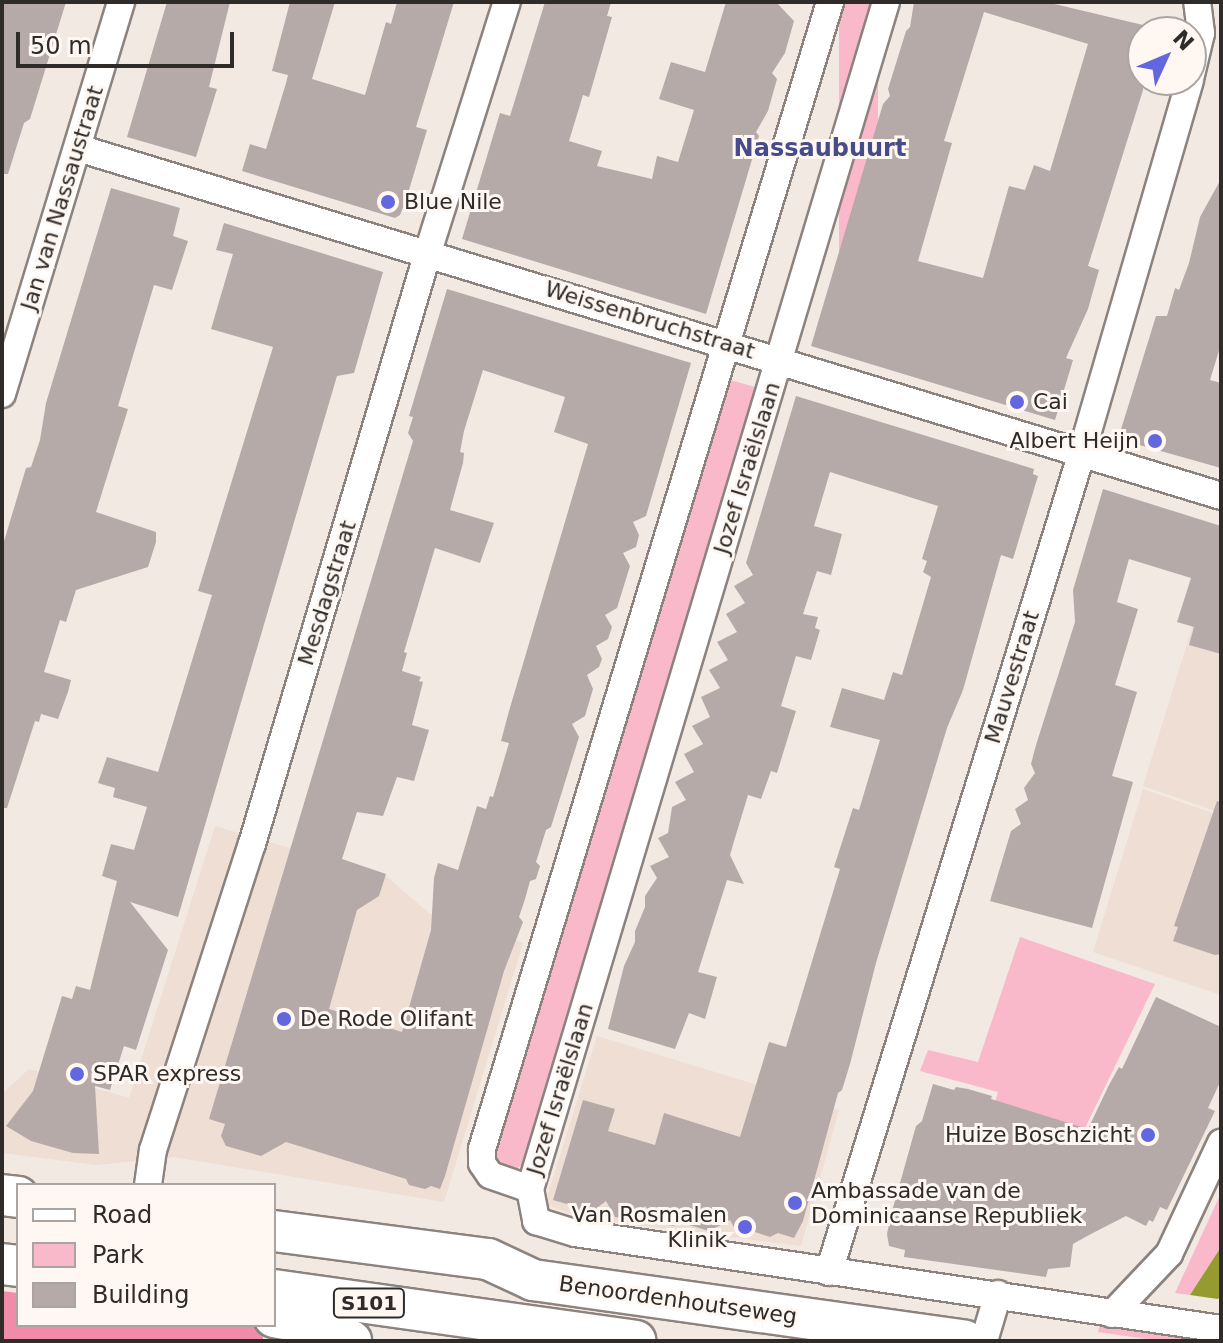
<!DOCTYPE html>
<meta charset="utf-8">
<style>
body{margin:0}
#map{position:relative;width:1223px;height:1343px;overflow:hidden;background:#f2e9e3;font-family:"DejaVu Sans",sans-serif}
div>[style]{position:absolute}
.built>*{inset:0;background:#eeded3}
.green>*{inset:0;background:#f9b9cb;transform-origin:0 0}
.forest>*{inset:0;background:#f08baa}
.water>*{inset:0;background:#959b2f}
.building>*{inset:0;background:#b5aaa8}
.roads{filter:drop-shadow(2px 0 #8c837e) drop-shadow(-2px 0 #8c837e) drop-shadow(0 2px #8c837e) drop-shadow(0 -2px #8c837e)}
.minor>*{height:26px;margin:-13px;padding:0 13px;transform-origin:13px;border-radius:13px;background:#fff}
.primary>*{height:40px;margin:-20px;padding:0 20px;transform-origin:20px;border-radius:20px;background:#fff}
.dots>*{width:22px;height:22px;translate:-50% -50%;box-sizing:border-box;border:4px solid #fef7f2;border-radius:50%}
span{translate:-50% -50%;white-space:nowrap;text-align:center;line-height:1.15;-webkit-text-stroke:6px #fef7f2;paint-order:stroke}
.shield-label span{padding:2px 6px;background:#fef7f2;border:2px solid;border-radius:6px;-webkit-text-stroke-width:0}
.shield-label{font-size:20px;color:#2e2b29;font-weight:700}
.street-label{font-size:22px;color:#2e2b29}
.poi-label{font-size:22px;color:#2e2b29}
.left{translate:0 -50%;text-align:left}
.right{translate:-100% -50%;text-align:right}
.neighbourhood-label{font-size:24px;color:#464c89;font-weight:700}
.frame{position:absolute;inset:0;border:4px solid #2e2b29;pointer-events:none}
.legend{position:absolute;left:16px;top:1183px;width:260px;height:144px;box-sizing:border-box;background:#fef7f2;border:2px solid #aba5a2;margin:0;padding:10px 14px;list-style:none;font-size:24px;color:#2e2b29}
.legend li{display:flex;align-items:center;gap:16px;height:40px}
.legend b{width:40px;border:2px solid #aba5a2}
.north{position:absolute;left:1127px;top:16px;width:80px;height:80px;box-sizing:border-box;background:#fef7f2;border:2px solid #aba5a2;border-radius:50%;rotate:46deg;font-size:22px;font-weight:700;line-height:32px;text-align:center;color:#2e2b29}
.north::after{content:'';display:block;margin:auto;width:28px;height:36px;background:#6267df;clip-path:polygon(50% 0,100% 100%,50% 72%,0 100%)}
.scale{position:absolute;left:16px;top:32px;width:218px;height:36px;box-sizing:border-box;border:4px solid #2e2b29;border-top:0;padding-left:10px;font-size:24px;line-height:28px;white-space:nowrap;color:#2e2b29;-webkit-text-stroke:6px #fef7f2;paint-order:stroke}
</style>
<div id="map">
<div class="built">
<div style="clip-path:polygon(1195px 618px,1221px 626px,1221px 813px,1143px 786px)"></div>
<div style="clip-path:polygon(1143px 789px,1221px 816px,1221px 995px,1093px 952px)"></div>
<div style="clip-path:polygon(215px 826px,387px 877px,430px 914px,523px 943px,444px 1202px,174px 1157px,96px 1165px,2px 1153px,2px 1094px,29px 1069px,129px 1098px)"></div>
<div style="clip-path:polygon(597px 1036px,839px 1110px,801px 1246px,582px 1218px,545px 1204px)"></div>
</div>
<div class="green">
<div style="left:839px;top:2px;width:39px;height:327px"></div>
<div style="clip-path:polygon(723px 378px,762px 389px,526px 1162px,516px 1169px,505px 1167px,493px 1156px)"></div>
<div style="clip-path:polygon(1020px 937px,1155px 984px,1085px 1128px,1028px 1161px,979px 1153px,998px 1092px,920px 1071px,928px 1050px,978px 1062px)"></div>
<div style="clip-path:polygon(1221px 1193px,1221px 1247px,1190px 1295px,1175px 1293px)"></div>
<div style="clip-path:polygon(1100px 1323px,1221px 1341px,1161px 1341px,1098px 1332px)"></div>
</div>
<div class="forest">
<div style="clip-path:polygon(2px 1291px,18px 1293px,18px 1325px,243px 1325px,263px 1328px,263px 1341px,2px 1341px)"></div>
</div>
<div class="water">
<div style="clip-path:polygon(1221px 1247px,1221px 1295px,1218px 1299px,1190px 1295px)"></div>
</div>
<div class="building">
<div style="clip-path:polygon(2px 2px,66px 2px,30px 119px,24px 123px,8px 174px,2px 174px)"></div>
<div style="clip-path:polygon(167px 2px,230px 2px,209px 87px,217px 89px,196px 157px,127px 137px)"></div>
<div style="clip-path:polygon(290px 2px,335px 2px,312px 79px,365px 95px,386px 22px,391px 24px,397px 2px,454px 2px,416px 127px,427px 130px,406px 200px,400px 215px,395px 218px,242px 171px,250px 144px,266px 149px,286px 83px,288px 75px,272px 71px)"></div>
<div style="clip-path:polygon(545px 2px,611px 2px,607px 16px,612px 17px,589px 97px,583px 95px,569px 141px,602px 151px,597px 166px,652px 179px,657px 156px,678px 162px,694px 110px,659px 99px,671px 62px,705px 72px,726px 2px,776px 2px,794px 21px,785px 53px,772px 73px,777px 79px,768px 111px,756px 132px,759px 136px,706px 314px,462px 239px,500px 113px,510px 116px)"></div>
<div style="clip-path:polygon(evenodd,914px 2px,1046px 2px,1143px 25px,1143px 90px,1088px 266px,1099px 270px,1088px 309px,1066px 358px,1073px 360px,1055px 420px,811px 346px,883px 104px,890px 96px,888px 89px,906px 31px,910px 27px,914px 2px,984px 12px,1088px 44px,1050px 171px,1034px 165px,1025px 190px,1009px 186px,983px 278px,918px 261px,952px 143px,944px 141px,984px 12px)"></div>
<div style="clip-path:polygon(1221px 179px,1221px 344px,1210px 380px,1221px 383px,1221px 468px,1118px 439px,1156px 316px,1167px 316px,1175px 288px,1179px 290px,1189px 263px,1200px 217px)"></div>
<div style="clip-path:polygon(111px 188px,180px 208px,173px 236px,188px 241px,172px 290px,154px 285px,118px 406px,128px 409px,96px 512px,156px 532px,156px 542px,148px 567px,76px 590px,66px 622px,60px 620px,44px 672px,71px 680px,68px 692px,58px 719px,41px 714px,39px 722px,35px 721px,7px 808px,2px 808px,2px 548px,26px 468px,31px 467px,40px 440px,46px 403px)"></div>
<div style="clip-path:polygon(224px 223px,383px 272px,354px 373px,337px 376px,178px 917px,130px 902px,168px 950px,136px 1050px,124px 1046px,110px 1090px,95px 1086px,99px 1154px,73px 1153px,31px 1141px,6px 1126px,33px 1091px,62px 996px,72px 999px,76px 986px,90px 990px,117px 881px,102px 876px,111px 844px,134px 850px,147px 807px,113px 797px,115px 788px,98px 783px,107px 757px,158px 772px,212px 595px,198px 591px,273px 347px,211px 329px,233px 254px,216px 250px)"></div>
<div style="clip-path:polygon(evenodd,447px 289px,691px 363px,646px 516px,633px 522px,639px 535px,636px 547px,623px 553px,630px 566px,617px 608px,605px 615px,612px 627px,608px 639px,596px 646px,602px 659px,599px 667px,587px 675px,593px 689px,585px 716px,572px 724px,579px 737px,551px 827px,546px 830px,536px 862px,540px 866px,536px 879px,530px 881px,525px 899px,519px 917px,523px 922px,504px 971px,445px 1176px,440px 1189px,431px 1186px,425px 1189px,409px 1185px,406px 1179px,286px 1142px,261px 1156px,226px 1146px,221px 1136px,225px 1124px,209px 1119px,413px 441px,408px 433px,413px 417px,409px 416px,447px 289px,483px 370px,565px 397px,554px 432px,588px 444px,509px 711px,501px 741px,509px 743px,493px 797px,490px 796px,486px 809px,477px 806px,458px 870px,438px 863px,434px 878px,431px 930px,402px 1032px,329px 1009px,357px 910px,379px 896px,386px 874px,342px 859px,357px 812px,383px 816px,397px 777px,414px 781px,429px 730px,412px 725px,423px 682px,419px 681px,421px 677px,402px 671px,407px 653px,404px 652px,435px 548px,480px 563px,494px 523px,450px 510px,463px 463px,464px 453px,460px 452px,464px 431px,483px 370px)"></div>
<div style="clip-path:polygon(796px 396px,1034px 469px,1033px 474px,1038px 476px,1013px 559px,1001px 555px,963px 690px,947px 728px,876px 963px,850px 1064px,842px 1090px,838px 1093px,803px 1221px,794px 1238px,778px 1233px,770px 1237px,755px 1232px,749px 1236px,737px 1233px,730px 1220px,709px 1231px,676px 1221px,674px 1226px,657px 1223px,645px 1206px,631px 1220px,615px 1217px,606px 1201px,589px 1214px,576px 1212px,570px 1205px,553px 1200px,583px 1100px,615px 1109px,608px 1131px,655px 1145px,664px 1113px,740px 1137px,769px 1042px,786px 1047px,840px 869px,834px 867px,853px 808px,859px 810px,880px 740px,830px 727px,842px 688px,884px 700px,893px 672px,902px 675px,931px 577px,923px 572px,927px 561px,922px 559px,938px 506px,830px 472px,814px 526px,842px 534px,831px 575px,817px 571px,803px 614px,818px 617px,815px 628px,820px 630px,811px 660px,796px 656px,781px 706px,796px 711px,777px 773px,771px 771px,761px 799px,748px 795px,735px 838px,730px 855px,744px 884px,727px 880px,698px 972px,717px 977px,705px 1019px,689px 1013px,675px 1049px,608px 1029px,624px 966px,635px 942px,635px 931px,645px 907px,645px 896px,657px 878px,650px 866px,669px 857px,658px 838px,668px 833px,672px 807px,686px 800px,675px 782px,694px 772px,684px 754px,703px 744px,692px 726px,710px 717px,701px 697px,720px 688px,709px 670px,728px 660px,717px 642px,737px 632px,726px 614px,745px 603px,734px 586px,753px 575px,746px 563px)"></div>
<div style="clip-path:polygon(1103px 489px,1221px 526px,1221px 654px,1189px 645px,1194px 627px,1177px 622px,1191px 578px,1129px 559px,1117px 602px,1138px 609px,1115px 685px,1137px 692px,1112px 776px,1133px 782px,1092px 928px,990px 901px,1011px 831px,1021px 824px,1015px 809px,1028px 800px,1024px 788px,1035px 773px,1031px 764px,1036px 745px,1075px 622px,1073px 590px)"></div>
<div style="clip-path:polygon(1217px 801px,1221px 802px,1221px 954px,1215px 955px,1173px 941px,1178px 927px,1174px 926px)"></div>
<div style="clip-path:polygon(1156px 997px,1221px 1027px,1221px 1080px,1208px 1108px,1215px 1111px,1167px 1210px,1160px 1207px,1153px 1222px,1149px 1220px,1146px 1226px,1126px 1216px,1089px 1235px,1073px 1244px,1070px 1267px,1048px 1269px,1046px 1277px,904px 1257px,905px 1250px,889px 1246px,887px 1234px,891px 1215px,916px 1126px,922px 1121px,933px 1084px,954px 1090px,956px 1087px,968px 1089px,992px 1096px,991px 1099px,1088px 1129px,1109px 1085px,1119px 1067px,1122px 1069px)"></div>
</div>
<div class="roads">
<div class="minor">
<div style="left:886px;top:2px;width:1239px;rotate:106.69deg"></div>
<div style="left:530px;top:1189px;width:33px;rotate:79deg"></div>
<div style="left:536px;top:1221px;width:41px;rotate:17.1deg"></div>
<div style="left:575px;top:1233px;width:653px;rotate:8.45deg"></div>
<div style="left:1191px;top:75px;width:43px;rotate:-76.6deg"></div>
<div style="left:1201px;top:33px;width:31px;rotate:-97deg"></div>
<div style="left:78px;top:148px;width:1195px;rotate:16.93deg"></div>
<div style="left:2px;top:394px;width:410px;rotate:-73.1deg"></div>
<div style="left:148px;top:1185px;width:35px;rotate:-82deg"></div>
<div style="left:153px;top:1150px;width:322px;rotate:-72.1deg"></div>
<div style="left:252px;top:844px;width:618px;rotate:-73.44deg"></div>
<div style="left:428px;top:252px;width:262px;rotate:-72.5deg"></div>
<div style="left:530px;top:1189px;width:42px;rotate:-160.7deg"></div>
<div style="left:490px;top:1175px;width:14px;rotate:-124deg"></div>
<div style="left:482px;top:1163px;width:14px;rotate:-90deg"></div>
<div style="left:482px;top:1149px;width:1199px;rotate:-73.12deg"></div>
<div style="left:829px;top:1272px;width:858px;rotate:-72.85deg"></div>
<div style="left:1082px;top:452px;width:387px;rotate:-73.8deg"></div>
<div style="left:1112px;top:1314px;width:83px;rotate:-46.5deg"></div>
<div style="left:1169px;top:1254px;width:123px;rotate:-64.9deg"></div>
<div style="left:984px;top:1341px;width:49px;rotate:-73.4deg"></div>
</div>
<div class="primary">
<div style="left:2px;top:1195px;width:16px;rotate:7deg"></div>
<div style="left:274px;top:1231px;width:216px;rotate:7.5deg"></div>
<div style="left:488px;top:1259px;width:50px;rotate:25deg"></div>
<div style="left:533px;top:1280px;width:436px;rotate:8deg"></div>
<div style="left:2px;top:1264px;width:16px;rotate:7deg"></div>
<div style="left:274px;top:1290px;width:365px;rotate:8deg"></div>
<div style="left:274px;top:1317px;width:50px;rotate:10.4deg"></div>
<div style="left:323px;top:1326px;width:32px;rotate:28deg"></div>
</div>
</div>
<div class="dots">
<div style="left:388px;top:202px;background:#6267df"></div>
<div style="left:1017px;top:402px;background:#6267df"></div>
<div style="left:1155px;top:441px;background:#6267df"></div>
<div style="left:284px;top:1019px;background:#6267df"></div>
<div style="left:77px;top:1074px;background:#6267df"></div>
<div style="left:1148px;top:1135px;background:#6267df"></div>
<div style="left:795px;top:1203px;background:#6267df"></div>
<div style="left:745px;top:1227px;background:#6267df"></div>
</div>
<div class="shield-label">
<span style="left:369px;top:1303px">S101</span>
</div>
<div class="street-label">
<span style="left:62px;top:198px;rotate:-73deg">Jan van Nassaustraat</span>
<span style="left:650px;top:320px;rotate:17deg">Weissenbruchstraat</span>
<span style="left:747px;top:468px;rotate:-73deg">Jozef Israëlslaan</span>
<span style="left:327px;top:593px;rotate:-73deg">Mesdagstraat</span>
<span style="left:1012px;top:677px;rotate:-73deg">Mauvestraat</span>
<span style="left:560px;top:1089px;rotate:-73deg">Jozef Israëlslaan</span>
<span style="left:678px;top:1300px;rotate:8deg">Benoordenhoutseweg</span>
</div>
<div class="poi-label">
<span class="left" style="left:404px;top:202px">Blue Nile</span>
<span class="left" style="left:1033px;top:402px">Cai</span>
<span class="right" style="left:1139px;top:441px">Albert Heijn</span>
<span class="left" style="left:300px;top:1019px">De Rode Olifant</span>
<span class="left" style="left:93px;top:1074px">SPAR express</span>
<span class="right" style="left:1132px;top:1135px">Huize Boschzicht</span>
<span class="left" style="left:811px;top:1203px">Ambassade van de<br>Dominicaanse Republiek</span>
<span class="right" style="left:727px;top:1227px">Van Rosmalen<br>Klinik</span>
</div>
<div class="neighbourhood-label">
<span style="left:820px;top:149px">Nassaubuurt</span>
</div>
<div class="frame"></div>
<ul class="legend">
<li><b style="height:10px;background:#fff"></b>Road</li>
<li><b style="height:22px;background:#f9b9cb"></b>Park</li>
<li><b style="height:22px;background:#b5aaa8"></b>Building</li>
</ul>
<div class="north">N</div>
<div class="scale">50 m</div>
</div>
